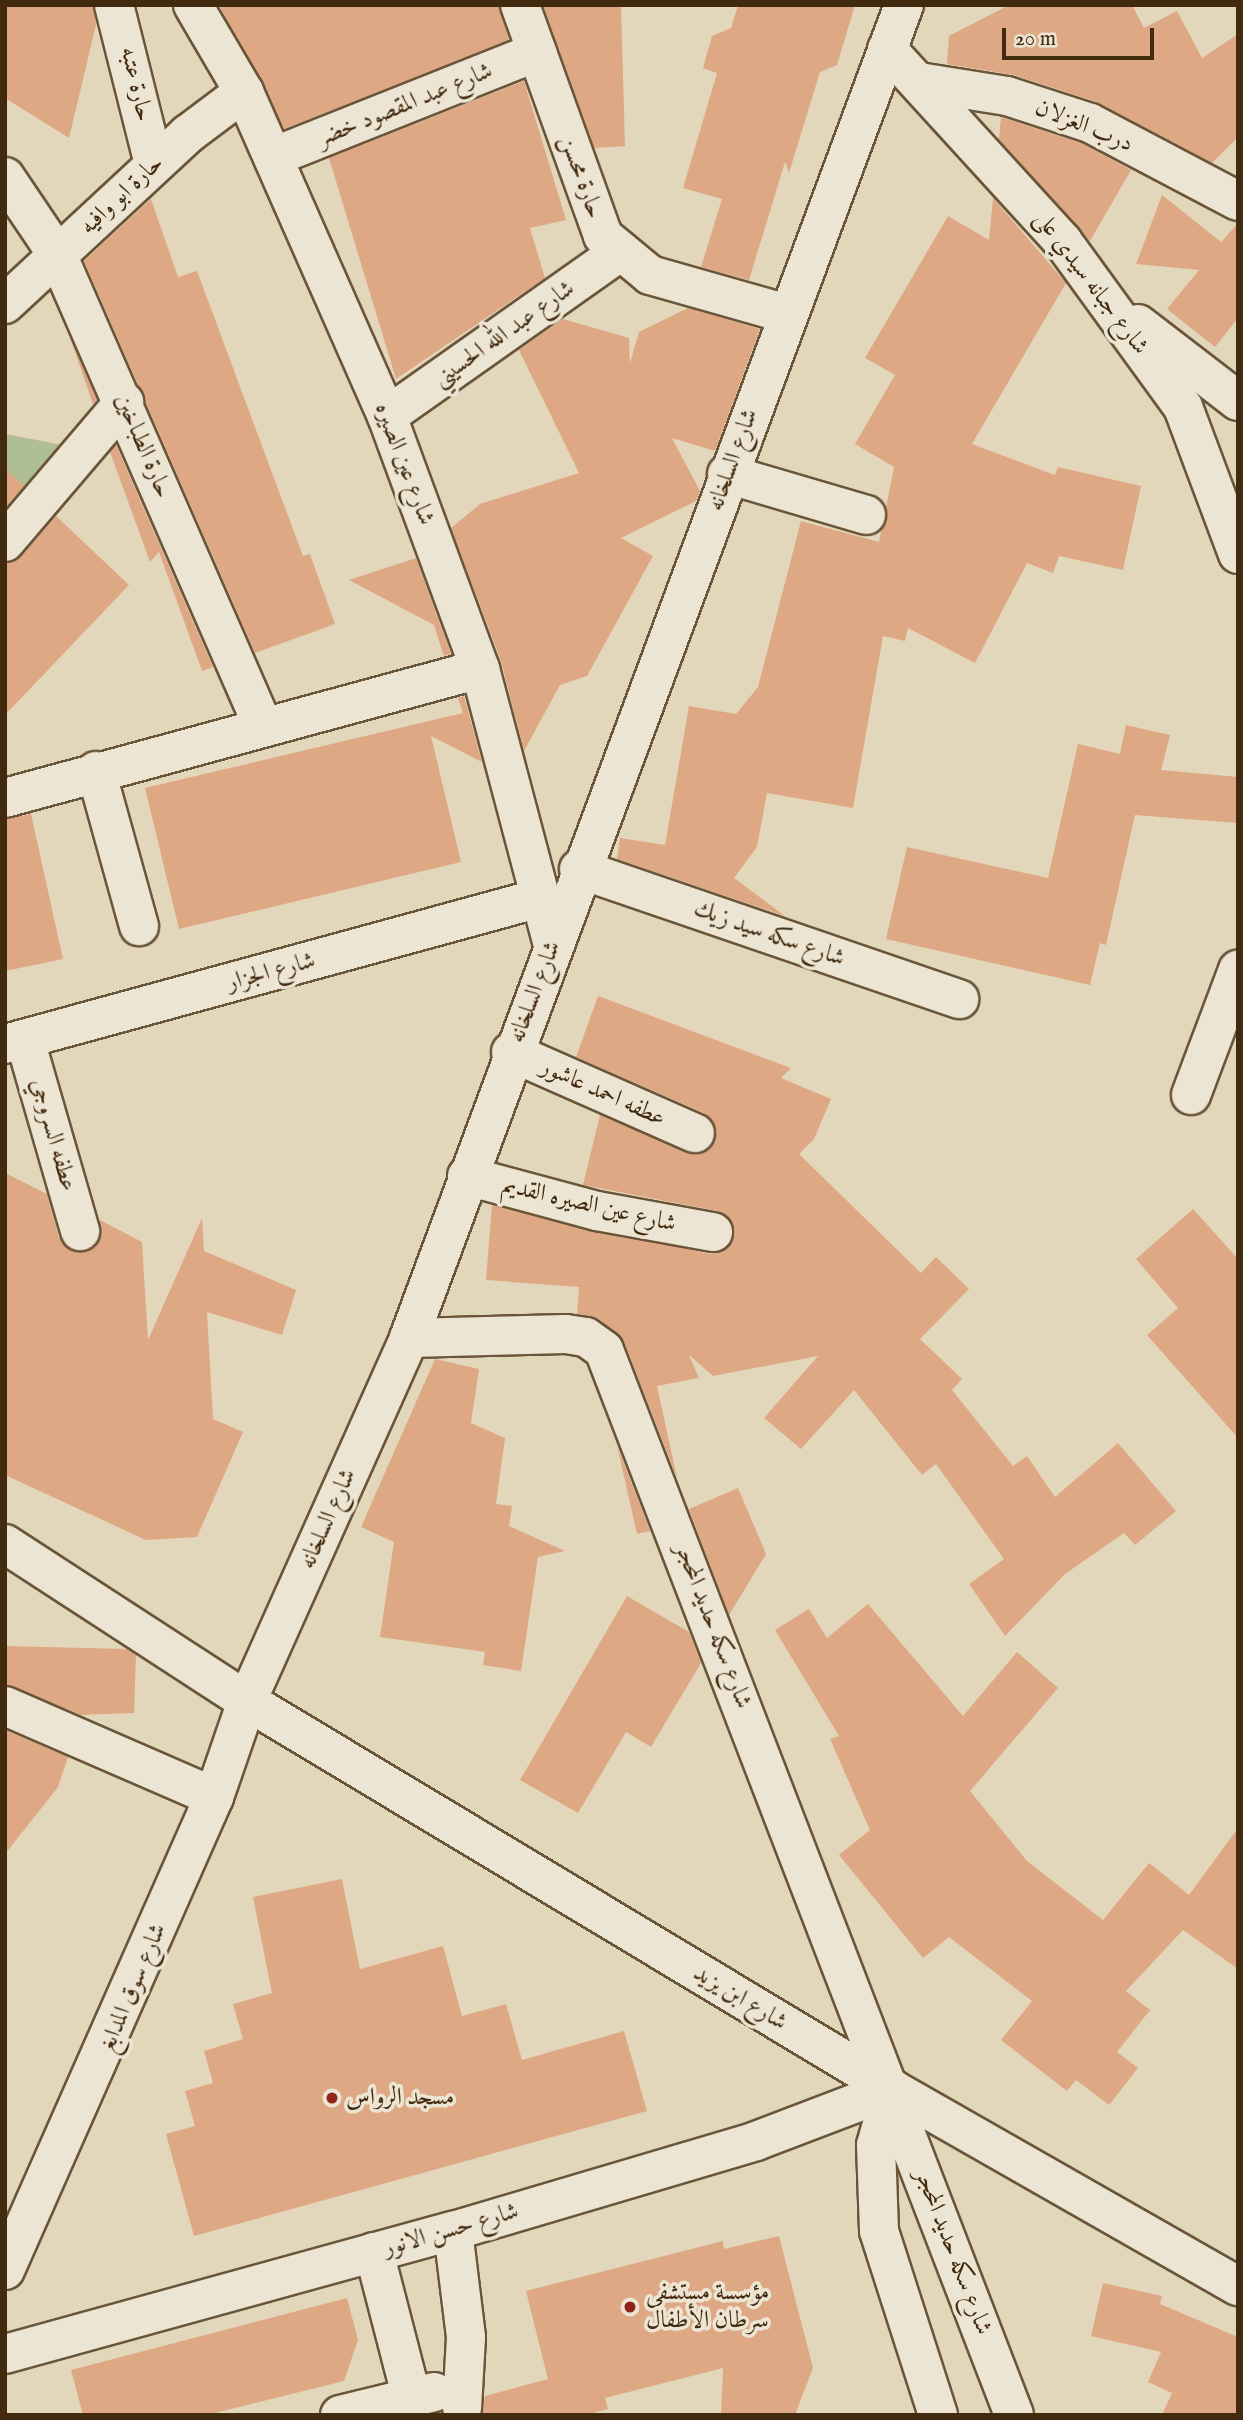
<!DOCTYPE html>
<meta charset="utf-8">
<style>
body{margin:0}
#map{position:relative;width:1243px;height:2420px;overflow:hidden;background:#e3d7bb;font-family:"IM FELL English",Amiri,serif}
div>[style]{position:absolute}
.green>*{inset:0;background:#b0bf93}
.building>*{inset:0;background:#dea884}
.roads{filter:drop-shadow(2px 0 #6a5539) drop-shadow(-2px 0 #6a5539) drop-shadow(0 2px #6a5539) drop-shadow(0 -2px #6a5539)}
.minor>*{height:38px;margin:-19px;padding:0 19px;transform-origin:19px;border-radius:19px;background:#ede5d3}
.dots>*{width:19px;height:19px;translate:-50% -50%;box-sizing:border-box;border:4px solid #ede5d3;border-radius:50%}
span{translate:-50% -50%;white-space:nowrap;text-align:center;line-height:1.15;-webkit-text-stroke:7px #ede5d3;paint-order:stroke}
.street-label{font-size:24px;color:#412a0e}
.poi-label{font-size:24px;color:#412a0e}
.left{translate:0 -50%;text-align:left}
.frame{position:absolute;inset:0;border:7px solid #412a0e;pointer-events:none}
.scale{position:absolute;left:1002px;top:28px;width:152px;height:32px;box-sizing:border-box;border:4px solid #412a0e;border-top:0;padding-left:9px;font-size:21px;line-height:24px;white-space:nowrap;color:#412a0e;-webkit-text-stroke:5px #ede5d3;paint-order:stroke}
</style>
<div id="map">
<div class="green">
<div style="clip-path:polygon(5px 434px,63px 445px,5px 507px)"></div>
</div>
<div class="building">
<div style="clip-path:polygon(5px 5px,93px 5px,96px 25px,69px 138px,5px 98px)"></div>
<div style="clip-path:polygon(219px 5px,499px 5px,509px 40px,284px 129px)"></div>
<div style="clip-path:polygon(543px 5px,621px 5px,625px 146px,594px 148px)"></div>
<div style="clip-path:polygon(738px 5px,855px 5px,837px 65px,820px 72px,789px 173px,785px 162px,749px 280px,701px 267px,722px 199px,683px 188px,717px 73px,703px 68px,712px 36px,731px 28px)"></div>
<div style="clip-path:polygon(1009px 5px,1132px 5px,1144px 28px,1177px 11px,1202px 58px,1238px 34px,1238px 137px,1212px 163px,1097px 102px,1014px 75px,947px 64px,949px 36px)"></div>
<div style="clip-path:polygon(524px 81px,566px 220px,530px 228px,545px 278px,396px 379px,329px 158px)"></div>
<div style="clip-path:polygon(1001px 117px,1081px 143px,1131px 170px,1090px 241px,999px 139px)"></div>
<div style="clip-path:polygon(1162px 195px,1221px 242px,1238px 223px,1238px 318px,1215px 347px,1167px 309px,1199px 270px,1136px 264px)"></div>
<div style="clip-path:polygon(993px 198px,1066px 283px,972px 444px,1055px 475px,1058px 467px,1141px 486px,1123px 570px,1059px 556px,1053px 573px,1027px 563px,975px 663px,908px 628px,905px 641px,883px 636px,853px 808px,767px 793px,757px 847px,734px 878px,785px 916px,617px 859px,620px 838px,665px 845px,689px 706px,736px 714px,758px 687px,801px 521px,879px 542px,894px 467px,855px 444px,895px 375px,865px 358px,948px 216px,989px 240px)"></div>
<div style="clip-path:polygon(151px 199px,178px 277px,197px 271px,303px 556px,310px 554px,335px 624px,255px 653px,84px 261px)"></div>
<div style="clip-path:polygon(688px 308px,760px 329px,715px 451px,672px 438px,700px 491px,696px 501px,621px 538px,653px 556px,587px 676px,560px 685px,524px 751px,501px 661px,451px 528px,480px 504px,579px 473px,519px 350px,563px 319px,629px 338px,630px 363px,639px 332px)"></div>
<div style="clip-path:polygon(69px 335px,97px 400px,93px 404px)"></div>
<div style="clip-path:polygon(116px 445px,213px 667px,202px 671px,159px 552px,150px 562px,110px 452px)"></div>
<div style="clip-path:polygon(5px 469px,24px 486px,5px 508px)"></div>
<div style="clip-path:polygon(56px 516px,129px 585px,5px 715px,5px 563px,22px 556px)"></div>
<div style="clip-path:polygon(416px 558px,451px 654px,444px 656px,434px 625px,349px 580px)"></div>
<div style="clip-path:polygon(464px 696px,482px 762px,431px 736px,461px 862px,179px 929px,145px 788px,463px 713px,458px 698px)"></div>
<div style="clip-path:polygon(1126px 725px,1170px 735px,1161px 770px,1238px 777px,1238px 823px,1135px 815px,1106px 945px,1100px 943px,1090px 985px,886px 939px,907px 847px,1048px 878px,1078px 744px,1120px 754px)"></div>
<div style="clip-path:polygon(31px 814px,63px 959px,5px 971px,5px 819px)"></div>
<div style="clip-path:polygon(598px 996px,791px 1068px,781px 1078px,831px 1099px,814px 1139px,799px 1154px,921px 1273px,936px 1257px,969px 1289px,920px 1339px,962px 1379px,952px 1390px,1013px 1466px,1027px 1456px,1055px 1497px,1118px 1443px,1176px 1511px,1135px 1545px,1124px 1533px,1065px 1574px,1005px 1636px,969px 1584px,1004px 1559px,936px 1464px,922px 1475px,854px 1390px,801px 1449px,764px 1418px,818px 1356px,713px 1376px,689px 1355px,699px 1378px,657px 1386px,677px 1478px,624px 1342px,599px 1319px,577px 1314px,579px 1287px,486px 1280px,492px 1205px,709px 1254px,721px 1252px,734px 1237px,733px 1224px,718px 1211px,583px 1185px,600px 1115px,697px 1155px,708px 1150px,717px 1131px,704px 1113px,576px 1057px)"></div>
<div style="clip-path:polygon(5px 1173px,47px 1194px,59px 1238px,74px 1252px,96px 1246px,100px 1220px,142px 1242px,148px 1340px,202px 1218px,204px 1251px,296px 1290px,282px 1335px,207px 1312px,213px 1419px,243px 1432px,197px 1537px,146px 1540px,5px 1475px)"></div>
<div style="clip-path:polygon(1193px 1209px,1238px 1259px,1238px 1438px,1147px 1335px,1178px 1308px,1136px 1259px)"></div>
<div style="clip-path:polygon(435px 1359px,479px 1369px,471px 1423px,505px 1438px,496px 1504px,512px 1506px,509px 1526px,565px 1551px,538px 1557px,521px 1671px,483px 1665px,485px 1652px,380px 1637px,394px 1542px,361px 1527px)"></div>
<div style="clip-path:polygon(617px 1445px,650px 1531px,637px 1534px)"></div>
<div style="clip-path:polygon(738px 1488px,766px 1554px,729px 1615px,689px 1509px)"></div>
<div style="clip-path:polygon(627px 1596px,689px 1632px,701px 1663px,651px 1747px,626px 1732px,578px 1813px,520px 1780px)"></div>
<div style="clip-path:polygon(868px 1604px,963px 1716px,1017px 1652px,1058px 1688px,970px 1791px,1027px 1861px,1103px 1920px,1149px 1863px,1189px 1895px,1238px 1828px,1238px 1969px,1183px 1930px,1126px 1991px,1150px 2010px,1117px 2052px,1138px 2068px,1109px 2105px,1076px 2080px,1067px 2091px,1001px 2040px,1032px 2001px,949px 1937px,923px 1958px,839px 1855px,870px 1830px,830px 1739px,839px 1736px,775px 1630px,809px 1609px,827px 1638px)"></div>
<div style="clip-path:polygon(5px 1646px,127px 1649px,136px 1655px,134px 1713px,81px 1715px,5px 1685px)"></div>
<div style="clip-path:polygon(5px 1730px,68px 1757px,58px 1787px,5px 1854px)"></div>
<div style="clip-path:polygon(342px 1879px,360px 1969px,443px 1946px,462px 2016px,506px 2004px,522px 2060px,624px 2031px,647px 2111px,194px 2236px,166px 2134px,195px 2126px,185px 2091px,213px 2083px,204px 2051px,243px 2039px,233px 2004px,272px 1993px,253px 1897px)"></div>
<div style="clip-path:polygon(779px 2236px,813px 2368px,795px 2415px,721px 2415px,723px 2368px,605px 2398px,608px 2409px,585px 2415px,482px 2415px,485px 2396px,548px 2379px,526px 2291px,723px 2241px,724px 2249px)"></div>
<div style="clip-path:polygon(1103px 2283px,1162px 2296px,1160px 2304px,1238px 2337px,1238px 2415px,1162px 2415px,1172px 2393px,1148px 2382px,1161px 2352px,1091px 2336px)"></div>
<div style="clip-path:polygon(347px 2298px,358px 2340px,344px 2381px,207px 2415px,83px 2415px,71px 2370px)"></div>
</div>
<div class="roads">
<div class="minor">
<div style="left:114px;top:5px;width:164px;rotate:75.9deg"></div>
<div style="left:193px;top:5px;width:101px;rotate:59.6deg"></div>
<div style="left:244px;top:92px;width:354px;rotate:66.2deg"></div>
<div style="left:387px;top:416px;width:270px;rotate:69.8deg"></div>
<div style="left:480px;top:669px;width:286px;rotate:75.2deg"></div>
<div style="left:520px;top:5px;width:245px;rotate:70.2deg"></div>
<div style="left:603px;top:236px;width:61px;rotate:39.7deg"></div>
<div style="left:650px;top:275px;width:143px;rotate:15.8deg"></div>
<div style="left:887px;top:49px;width:261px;rotate:47.6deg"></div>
<div style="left:1063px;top:242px;width:204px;rotate:54deg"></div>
<div style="left:1183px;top:407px;width:157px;rotate:69.5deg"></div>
<div style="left:919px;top:82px;width:89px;rotate:9deg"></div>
<div style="left:1007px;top:96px;width:87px;rotate:18deg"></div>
<div style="left:1090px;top:123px;width:167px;rotate:27.8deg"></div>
<div style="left:273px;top:157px;width:284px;rotate:-21.7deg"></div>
<div style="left:5px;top:177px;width:93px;rotate:56deg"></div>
<div style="left:57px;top:254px;width:513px;rotate:66.43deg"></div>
<div style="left:5px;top:304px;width:250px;rotate:-42.9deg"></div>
<div style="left:188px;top:134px;width:70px;rotate:-36.9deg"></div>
<div style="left:1138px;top:324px;width:126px;rotate:37.6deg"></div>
<div style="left:387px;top:416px;width:286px;rotate:-35.2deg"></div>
<div style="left:727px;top:474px;width:145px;rotate:16.4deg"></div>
<div style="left:5px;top:542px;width:184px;rotate:-49.6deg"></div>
<div style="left:96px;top:771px;width:161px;rotate:74.5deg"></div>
<div style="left:5px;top:798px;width:492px;rotate:-15.2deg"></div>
<div style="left:579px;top:869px;width:402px;rotate:18.9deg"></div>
<div style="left:25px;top:1040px;width:199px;rotate:73.9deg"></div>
<div style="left:5px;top:1044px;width:550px;rotate:-15.27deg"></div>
<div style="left:511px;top:1052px;width:201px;rotate:23.8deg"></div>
<div style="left:1191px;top:1095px;width:134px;rotate:-69.4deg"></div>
<div style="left:467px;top:1176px;width:135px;rotate:15.1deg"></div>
<div style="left:597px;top:1211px;width:118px;rotate:10.3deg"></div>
<div style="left:409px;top:1338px;width:157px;rotate:-1.5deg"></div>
<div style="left:566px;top:1334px;width:20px;rotate:9deg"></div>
<div style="left:586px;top:1337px;width:22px;rotate:36deg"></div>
<div style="left:604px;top:1350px;width:1141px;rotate:68.94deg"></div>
<div style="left:5px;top:1544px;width:288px;rotate:33deg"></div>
<div style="left:247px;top:1701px;width:398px;rotate:-65.9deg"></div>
<div style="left:409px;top:1338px;width:1422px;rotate:-69.63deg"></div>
<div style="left:5px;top:1706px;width:228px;rotate:23.5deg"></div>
<div style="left:892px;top:2089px;width:58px;rotate:105.9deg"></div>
<div style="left:876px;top:2145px;width:86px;rotate:88deg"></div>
<div style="left:879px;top:2231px;width:193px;rotate:72.2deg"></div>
<div style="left:453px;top:2231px;width:107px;rotate:83deg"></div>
<div style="left:466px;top:2337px;width:71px;rotate:93.2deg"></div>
<div style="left:374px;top:2252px;width:148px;rotate:75.5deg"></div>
<div style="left:5px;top:2270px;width:517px;rotate:-66.16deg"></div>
<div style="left:214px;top:1797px;width:102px;rotate:-71deg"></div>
<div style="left:247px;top:1701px;width:753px;rotate:31.03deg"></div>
<div style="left:892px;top:2089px;width:398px;rotate:29.7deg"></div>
<div style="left:5px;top:2354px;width:465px;rotate:-15.4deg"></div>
<div style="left:453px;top:2231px;width:316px;rotate:-16.5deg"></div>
<div style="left:756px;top:2141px;width:146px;rotate:-20.9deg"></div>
<div style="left:340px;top:2415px;width:97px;rotate:-13.7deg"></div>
</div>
</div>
<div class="dots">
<div style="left:332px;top:2098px;background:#8f2418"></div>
<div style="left:630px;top:2307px;background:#8f2418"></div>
</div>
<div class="street-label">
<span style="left:136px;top:84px;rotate:77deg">حارة عتبه</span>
<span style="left:405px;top:105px;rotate:-22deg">شارع عبد المقصود خضر</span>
<span style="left:1084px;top:126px;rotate:22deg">درب الغزلان</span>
<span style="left:581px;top:177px;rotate:70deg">حارة محسن</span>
<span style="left:122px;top:195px;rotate:-43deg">حارة ابو وافيه</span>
<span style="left:1091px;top:283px;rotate:53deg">شارع جبانه سيدي على</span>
<span style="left:504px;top:334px;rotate:-35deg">شارع عبد الله الحسيني</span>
<span style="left:143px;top:446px;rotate:67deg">حارة الطباخين</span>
<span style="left:733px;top:460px;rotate:-70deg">شارع السلخانه</span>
<span style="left:404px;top:464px;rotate:69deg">شارع عين الصيره</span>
<span style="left:769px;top:934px;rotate:19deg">شارع سكه سيد زيك</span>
<span style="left:271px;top:972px;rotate:-15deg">شارع الجزار</span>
<span style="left:535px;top:992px;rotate:-69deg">شارع السلخانه</span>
<span style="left:603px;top:1093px;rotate:24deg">عطفه احمد عاشور</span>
<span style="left:53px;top:1135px;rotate:74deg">عطفه السروجي</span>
<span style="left:589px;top:1205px;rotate:13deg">شارع عين الصيره القديم</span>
<span style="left:328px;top:1519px;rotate:-66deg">شارع السلخانه</span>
<span style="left:713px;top:1626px;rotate:69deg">شارع سكه حديد المحجر</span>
<span style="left:133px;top:1988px;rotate:-67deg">شارع سوق المدابغ</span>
<span style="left:740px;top:1998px;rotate:31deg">شارع ابن يزيد</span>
<span style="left:451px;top:2230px;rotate:-16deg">شارع حسن الانور</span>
<span style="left:953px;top:2252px;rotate:69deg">شارع سكه حديد المحجر</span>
</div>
<div class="poi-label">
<span class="left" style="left:346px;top:2098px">مسجد الرواس</span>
<span class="left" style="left:646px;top:2307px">مؤسسة مستشفى<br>سرطان الأطفال</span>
</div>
<div class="frame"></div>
<div class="scale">20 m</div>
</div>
